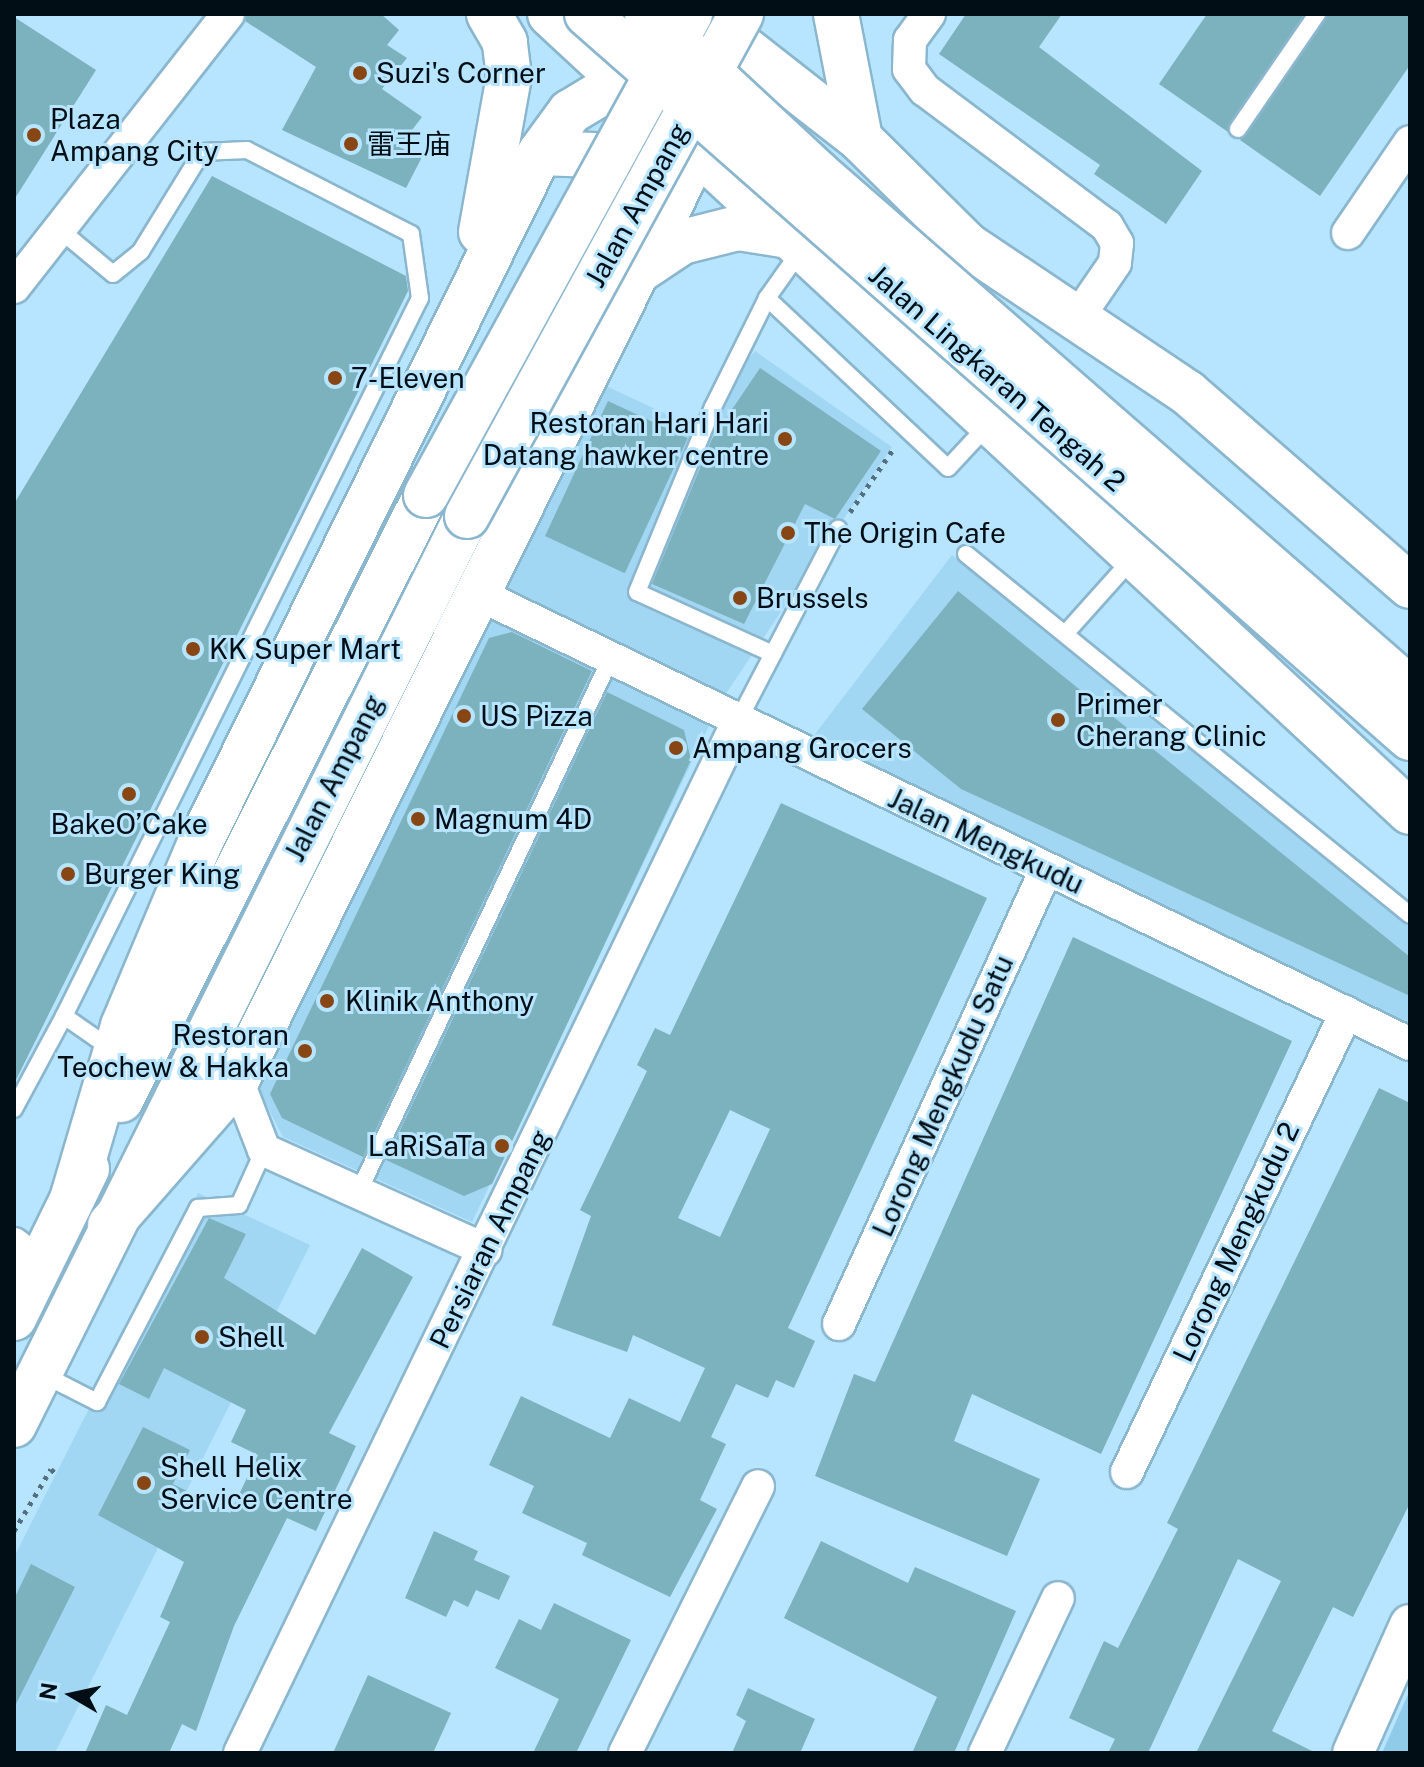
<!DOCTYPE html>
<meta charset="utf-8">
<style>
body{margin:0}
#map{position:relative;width:1424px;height:1767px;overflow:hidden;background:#b7e4fe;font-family:"Public Sans","Noto Sans SC",sans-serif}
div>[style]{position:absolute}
.built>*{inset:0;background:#a2d7f3}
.green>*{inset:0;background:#90cbea}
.building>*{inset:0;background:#7cb2bd;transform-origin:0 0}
.path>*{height:5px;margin-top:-2.5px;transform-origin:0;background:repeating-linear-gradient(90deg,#547080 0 4px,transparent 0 10px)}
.roads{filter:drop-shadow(2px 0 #8ab6ce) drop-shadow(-2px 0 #8ab6ce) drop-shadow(0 2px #8ab6ce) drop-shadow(0 -2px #8ab6ce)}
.service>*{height:16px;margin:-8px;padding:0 8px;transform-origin:8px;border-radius:8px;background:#fff}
.minor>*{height:32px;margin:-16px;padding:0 16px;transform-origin:16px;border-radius:16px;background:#fff}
.tertiary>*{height:40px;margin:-20px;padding:0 20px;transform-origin:20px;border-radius:20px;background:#fff}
.secondary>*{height:44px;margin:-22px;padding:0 22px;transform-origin:22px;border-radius:22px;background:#fff}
.bridges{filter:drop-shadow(2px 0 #8ab6ce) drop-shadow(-2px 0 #8ab6ce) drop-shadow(0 2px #8ab6ce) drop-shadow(0 -2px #8ab6ce)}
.secondary-bridge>*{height:44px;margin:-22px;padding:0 22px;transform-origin:22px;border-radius:22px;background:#fff}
.trunk-bridge>*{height:44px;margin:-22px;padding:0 22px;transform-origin:22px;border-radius:22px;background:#fff}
.dots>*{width:22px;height:22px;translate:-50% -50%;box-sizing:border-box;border:4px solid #b7e4fe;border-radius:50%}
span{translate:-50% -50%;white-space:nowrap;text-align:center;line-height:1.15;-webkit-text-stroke:6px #b7e4fe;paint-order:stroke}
.poi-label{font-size:28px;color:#010e16}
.left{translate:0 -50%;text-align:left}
.right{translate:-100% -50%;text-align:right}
.street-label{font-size:28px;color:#010e16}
.frame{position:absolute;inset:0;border:16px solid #010e16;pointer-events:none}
.north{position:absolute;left:32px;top:1655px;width:80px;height:80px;-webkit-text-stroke:6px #b7e4fe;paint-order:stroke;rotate:279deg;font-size:22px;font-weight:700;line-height:32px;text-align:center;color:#010e16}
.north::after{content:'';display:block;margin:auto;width:28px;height:36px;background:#010e16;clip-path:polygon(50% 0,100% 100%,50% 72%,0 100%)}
</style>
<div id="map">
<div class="built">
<div style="clip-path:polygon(755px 351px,892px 447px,721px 701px,472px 1222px,283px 1137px,254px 1081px,604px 385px,694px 427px)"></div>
<div style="clip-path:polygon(952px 555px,1410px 925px,1410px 1033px,812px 738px)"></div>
<div style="clip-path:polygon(198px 1193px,310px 1245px,55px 1753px,14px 1753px,14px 1557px)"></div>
</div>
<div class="green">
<div style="clip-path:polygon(1410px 1690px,1410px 1753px,1382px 1753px)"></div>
</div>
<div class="building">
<div style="clip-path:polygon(247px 14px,381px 14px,399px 30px,387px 45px,407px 58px,382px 89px,422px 117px,399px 147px,422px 157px,406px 188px,282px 130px,316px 67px,245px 21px)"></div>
<div style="clip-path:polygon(966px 14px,1062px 14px,1039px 47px,1202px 171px,1166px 224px,1094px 174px,1100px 165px,939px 54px)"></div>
<div style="clip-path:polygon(1207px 14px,1304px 14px,1228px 132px,1159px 84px)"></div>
<div style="clip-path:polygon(1328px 14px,1410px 14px,1410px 65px,1320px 196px,1240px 140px)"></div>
<div style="clip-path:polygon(14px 17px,96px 70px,14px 200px)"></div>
<div style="clip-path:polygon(212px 176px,406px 276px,408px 291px,14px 1084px,14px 504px)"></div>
<div style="clip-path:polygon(760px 368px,881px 451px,835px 519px,805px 504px,744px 624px,652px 584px,712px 439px)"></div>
<div style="left:608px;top:401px;width:88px;height:149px;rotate:25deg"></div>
<div style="clip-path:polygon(958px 591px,1410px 957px,1410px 996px,961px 789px,862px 709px)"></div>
<div style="clip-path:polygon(512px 632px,592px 671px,363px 1157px,282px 1118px,270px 1094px,489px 638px)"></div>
<div style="clip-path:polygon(607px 692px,684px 730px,691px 760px,492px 1184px,464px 1196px,386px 1160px)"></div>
<div style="clip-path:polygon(evenodd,781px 803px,987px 898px,788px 1328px,815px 1341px,794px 1388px,776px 1380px,768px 1398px,736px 1384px,711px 1437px,726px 1444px,700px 1500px,717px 1509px,670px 1597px,582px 1555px,587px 1543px,522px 1513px,534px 1486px,489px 1465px,521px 1396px,610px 1438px,629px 1398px,680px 1422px,705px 1368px,633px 1335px,627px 1352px,552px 1325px,591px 1216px,580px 1210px,647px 1071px,637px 1065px,655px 1028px,670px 1035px,781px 803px,730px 1110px,770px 1129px,720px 1237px,678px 1218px,730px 1110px)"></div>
<div style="clip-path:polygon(1073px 937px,1292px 1041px,1101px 1454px,972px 1394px,954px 1441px,1040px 1479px,1007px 1556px,815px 1476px,854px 1374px,875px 1382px)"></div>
<div style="clip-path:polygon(1379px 1088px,1410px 1103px,1410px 1503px,1353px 1617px,1333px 1607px,1272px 1731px,1316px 1753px,1196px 1753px,1281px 1581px,1238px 1559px,1148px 1753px,1108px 1753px,1115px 1739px,1069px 1718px,1104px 1641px,1118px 1648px,1178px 1529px,1167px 1523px)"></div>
<div style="clip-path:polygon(209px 1218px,246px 1234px,224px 1278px,315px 1335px,362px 1248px,413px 1277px,329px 1433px,356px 1446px,316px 1531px,287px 1518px,234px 1626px,196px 1731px,182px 1724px,169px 1753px,85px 1753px,106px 1705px,127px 1715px,170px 1622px,160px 1617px,184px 1562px,98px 1515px,143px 1427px,190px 1450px,173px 1484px,230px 1513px,258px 1455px,231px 1442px,246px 1410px,164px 1368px,149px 1399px,119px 1384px)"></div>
<div style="clip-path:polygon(434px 1531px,478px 1551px,474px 1560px,510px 1576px,499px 1600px,476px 1590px,468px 1607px,454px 1600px,446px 1617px,405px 1598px)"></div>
<div style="clip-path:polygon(821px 1541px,908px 1583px,915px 1567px,1016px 1611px,954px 1753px,912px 1753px,937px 1697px,784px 1618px)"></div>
<div style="clip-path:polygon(31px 1564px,75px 1587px,14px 1708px,14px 1599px)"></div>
<div style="clip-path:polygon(554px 1603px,631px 1640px,576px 1753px,533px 1753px,559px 1699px,495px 1668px,519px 1619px,541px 1630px)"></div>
<div style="clip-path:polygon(368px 1675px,451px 1713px,433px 1753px,333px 1753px)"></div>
<div style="clip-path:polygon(748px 1688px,815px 1719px,800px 1753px,732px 1753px,746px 1721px,736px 1715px)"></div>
</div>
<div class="path">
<div style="left:850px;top:512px;width:78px;rotate:-55.5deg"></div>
<div style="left:14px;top:1531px;width:72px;rotate:-59.2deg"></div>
<div style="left:51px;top:1469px;width:6px;rotate:45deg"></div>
</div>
<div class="roads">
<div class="service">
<div style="left:1238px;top:129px;width:140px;rotate:-55.5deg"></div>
<div style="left:59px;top:229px;width:70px;rotate:39.8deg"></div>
<div style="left:113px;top:274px;width:36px;rotate:-39deg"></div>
<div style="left:141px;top:251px;width:116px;rotate:-58.4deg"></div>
<div style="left:202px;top:152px;width:45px;rotate:-2.5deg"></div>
<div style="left:247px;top:150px;width:184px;rotate:27.1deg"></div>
<div style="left:411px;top:234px;width:65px;rotate:82deg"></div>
<div style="left:420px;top:298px;width:801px;rotate:116.37deg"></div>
<div style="left:64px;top:1016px;width:60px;rotate:34.8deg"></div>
<div style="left:767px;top:298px;width:248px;rotate:43.2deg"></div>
<div style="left:948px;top:468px;width:59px;rotate:-47.1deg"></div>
<div style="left:966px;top:554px;width:572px;rotate:39.11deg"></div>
<div style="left:1065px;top:634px;width:102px;rotate:-48.2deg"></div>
<div style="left:773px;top:654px;width:149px;rotate:-155.5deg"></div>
<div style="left:637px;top:592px;width:200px;rotate:-67.7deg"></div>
<div style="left:713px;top:407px;width:122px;rotate:-63.6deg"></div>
<div style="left:767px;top:298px;width:59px;rotate:-54.7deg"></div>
<div style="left:737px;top:723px;width:219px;rotate:-62.5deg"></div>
<div style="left:14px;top:1109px;width:106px;rotate:-61.7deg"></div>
<div style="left:358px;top:1193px;width:590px;rotate:-64.7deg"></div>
<div style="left:42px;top:1374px;width:62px;rotate:27deg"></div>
<div style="left:97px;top:1402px;width:219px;rotate:-62.5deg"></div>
<div style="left:198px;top:1208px;width:41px;rotate:-4.2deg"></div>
<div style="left:239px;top:1205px;width:60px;rotate:-65.6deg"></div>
</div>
<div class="minor">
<div style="left:929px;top:14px;width:32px;rotate:126deg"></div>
<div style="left:910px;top:40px;width:29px;rotate:92deg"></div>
<div style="left:909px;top:69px;width:26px;rotate:53deg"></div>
<div style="left:925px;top:90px;width:227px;rotate:36.8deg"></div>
<div style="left:1107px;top:226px;width:20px;rotate:60deg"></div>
<div style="left:1117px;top:243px;width:20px;rotate:96deg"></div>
<div style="left:1115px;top:263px;width:65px;rotate:124.4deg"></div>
<div style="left:1348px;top:233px;width:110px;rotate:-55.7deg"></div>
<div style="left:14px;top:287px;width:347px;rotate:-51.9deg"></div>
<div style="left:476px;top:593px;width:1037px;rotate:25.77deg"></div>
<div style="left:237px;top:1080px;width:75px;rotate:68.9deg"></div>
<div style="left:264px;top:1150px;width:243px;rotate:24.3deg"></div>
<div style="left:14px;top:1244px;width:33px;rotate:38deg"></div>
<div style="left:839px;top:1324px;width:500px;rotate:-65.5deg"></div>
<div style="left:1127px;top:1472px;width:509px;rotate:-64.49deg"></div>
<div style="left:240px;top:1753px;width:1143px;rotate:-64.22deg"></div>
<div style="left:625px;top:1753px;width:298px;rotate:-63.5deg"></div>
<div style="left:985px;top:1753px;width:171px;rotate:-64.8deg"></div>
</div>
<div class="tertiary">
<div style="left:1353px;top:1753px;width:140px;rotate:-66deg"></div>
</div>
<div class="secondary">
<div style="left:550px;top:14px;width:1173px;rotate:42.86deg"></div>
<div style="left:700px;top:14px;width:203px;rotate:38deg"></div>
<div style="left:860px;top:139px;width:151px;rotate:44.7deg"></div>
<div style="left:967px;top:245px;width:266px;rotate:33.8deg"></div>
<div style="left:1188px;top:393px;width:294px;rotate:41deg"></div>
<div style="left:836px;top:14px;width:127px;rotate:79.1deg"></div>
<div style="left:540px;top:153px;width:55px;rotate:2.1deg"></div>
<div style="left:595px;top:155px;width:54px;rotate:32.8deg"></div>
<div style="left:481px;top:232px;width:158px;rotate:-79.8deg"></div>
<div style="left:509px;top:77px;width:35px;rotate:-97deg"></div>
<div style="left:505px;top:42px;width:32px;rotate:-120deg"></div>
<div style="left:637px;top:272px;width:54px;rotate:-33.7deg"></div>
<div style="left:682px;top:242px;width:58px;rotate:-14deg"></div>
<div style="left:738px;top:228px;width:58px;rotate:9deg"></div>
<div style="left:121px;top:1100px;width:678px;rotate:-63.25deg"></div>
<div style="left:73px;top:1196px;width:177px;rotate:-73.6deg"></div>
<div style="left:123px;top:1026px;width:199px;rotate:-67.2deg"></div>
<div style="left:200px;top:843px;width:769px;rotate:-63.77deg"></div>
<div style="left:540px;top:153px;width:51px;rotate:-53.8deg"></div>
<div style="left:570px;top:112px;width:37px;rotate:-31deg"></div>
<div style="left:602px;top:93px;width:159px;rotate:-11.2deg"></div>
<div style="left:110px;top:1225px;width:193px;rotate:-48.8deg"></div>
<div style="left:237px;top:1080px;width:1005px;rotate:-63.66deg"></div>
<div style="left:683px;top:179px;width:42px;rotate:-83.2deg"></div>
<div style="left:688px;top:137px;width:37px;rotate:-103deg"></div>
<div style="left:14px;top:1318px;width:166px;rotate:-63.9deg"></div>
<div style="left:14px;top:1425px;width:1016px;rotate:-63.51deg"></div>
</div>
</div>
<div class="bridges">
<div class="secondary-bridge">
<div style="left:426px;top:495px;width:549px;rotate:-61.24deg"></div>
<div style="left:467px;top:516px;width:572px;rotate:-61.37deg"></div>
</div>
<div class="trunk-bridge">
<div style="left:587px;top:14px;width:1096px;rotate:41.34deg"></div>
<div style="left:647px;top:14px;width:233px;rotate:42.9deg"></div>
<div style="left:818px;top:173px;width:785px;rotate:41.08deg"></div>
</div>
</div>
<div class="dots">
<div style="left:360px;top:73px;background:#884615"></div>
<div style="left:34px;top:135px;background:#884615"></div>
<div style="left:351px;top:144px;background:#884615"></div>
<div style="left:335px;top:378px;background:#884615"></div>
<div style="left:785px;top:439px;background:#884615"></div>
<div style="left:788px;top:533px;background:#884615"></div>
<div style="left:740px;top:598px;background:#884615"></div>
<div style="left:193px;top:649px;background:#884615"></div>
<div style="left:464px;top:716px;background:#884615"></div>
<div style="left:1058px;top:720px;background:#884615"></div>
<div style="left:676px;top:748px;background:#884615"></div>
<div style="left:129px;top:794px;background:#884615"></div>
<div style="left:418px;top:819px;background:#884615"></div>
<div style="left:68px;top:874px;background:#884615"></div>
<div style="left:327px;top:1001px;background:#884615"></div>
<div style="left:305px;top:1051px;background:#884615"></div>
<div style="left:502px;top:1146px;background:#884615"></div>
<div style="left:202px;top:1337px;background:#884615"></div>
<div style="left:144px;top:1483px;background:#884615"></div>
</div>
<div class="poi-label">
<span class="left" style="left:376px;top:73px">Suzi's Corner</span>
<span class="left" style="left:50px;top:135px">Plaza<br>Ampang City</span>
<span class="left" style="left:367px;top:144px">雷王庙</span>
<span class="left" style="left:351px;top:378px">7-Eleven</span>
<span class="right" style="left:769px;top:439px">Restoran Hari Hari<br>Datang hawker centre</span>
<span class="left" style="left:804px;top:533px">The Origin Cafe</span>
<span class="left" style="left:756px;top:598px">Brussels</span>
<span class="left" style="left:209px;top:649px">KK Super Mart</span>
<span class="left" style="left:1076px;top:720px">Primer<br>Cherang Clinic</span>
<span class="left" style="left:480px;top:716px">US Pizza</span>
<span class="left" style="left:692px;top:748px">Ampang Grocers</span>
<span class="left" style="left:434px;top:819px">Magnum 4D</span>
<span style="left:129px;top:824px">BakeO’Cake</span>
<span class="left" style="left:84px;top:874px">Burger King</span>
<span class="left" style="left:345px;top:1001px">Klinik Anthony</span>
<span class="right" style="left:289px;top:1051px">Restoran<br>Teochew &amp; Hakka</span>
<span class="right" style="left:486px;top:1146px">LaRiSaTa</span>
<span class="left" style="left:218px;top:1337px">Shell</span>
<span class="left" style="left:160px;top:1483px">Shell Helix<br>Service Centre</span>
</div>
<div class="street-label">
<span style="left:637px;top:205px;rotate:-61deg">Jalan Ampang</span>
<span style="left:997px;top:378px;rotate:41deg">Jalan Lingkaran Tengah 2</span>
<span style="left:334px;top:778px;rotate:-63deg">Jalan Ampang</span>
<span style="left:986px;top:841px;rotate:25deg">Jalan Mengkudu</span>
<span style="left:943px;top:1096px;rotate:-66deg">Lorong Mengkudu Satu</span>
<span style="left:490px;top:1239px;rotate:-64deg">Persiaran Ampang</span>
<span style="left:1236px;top:1242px;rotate:-65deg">Lorong Mengkudu 2</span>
</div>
<div class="frame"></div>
<div class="north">N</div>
</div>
